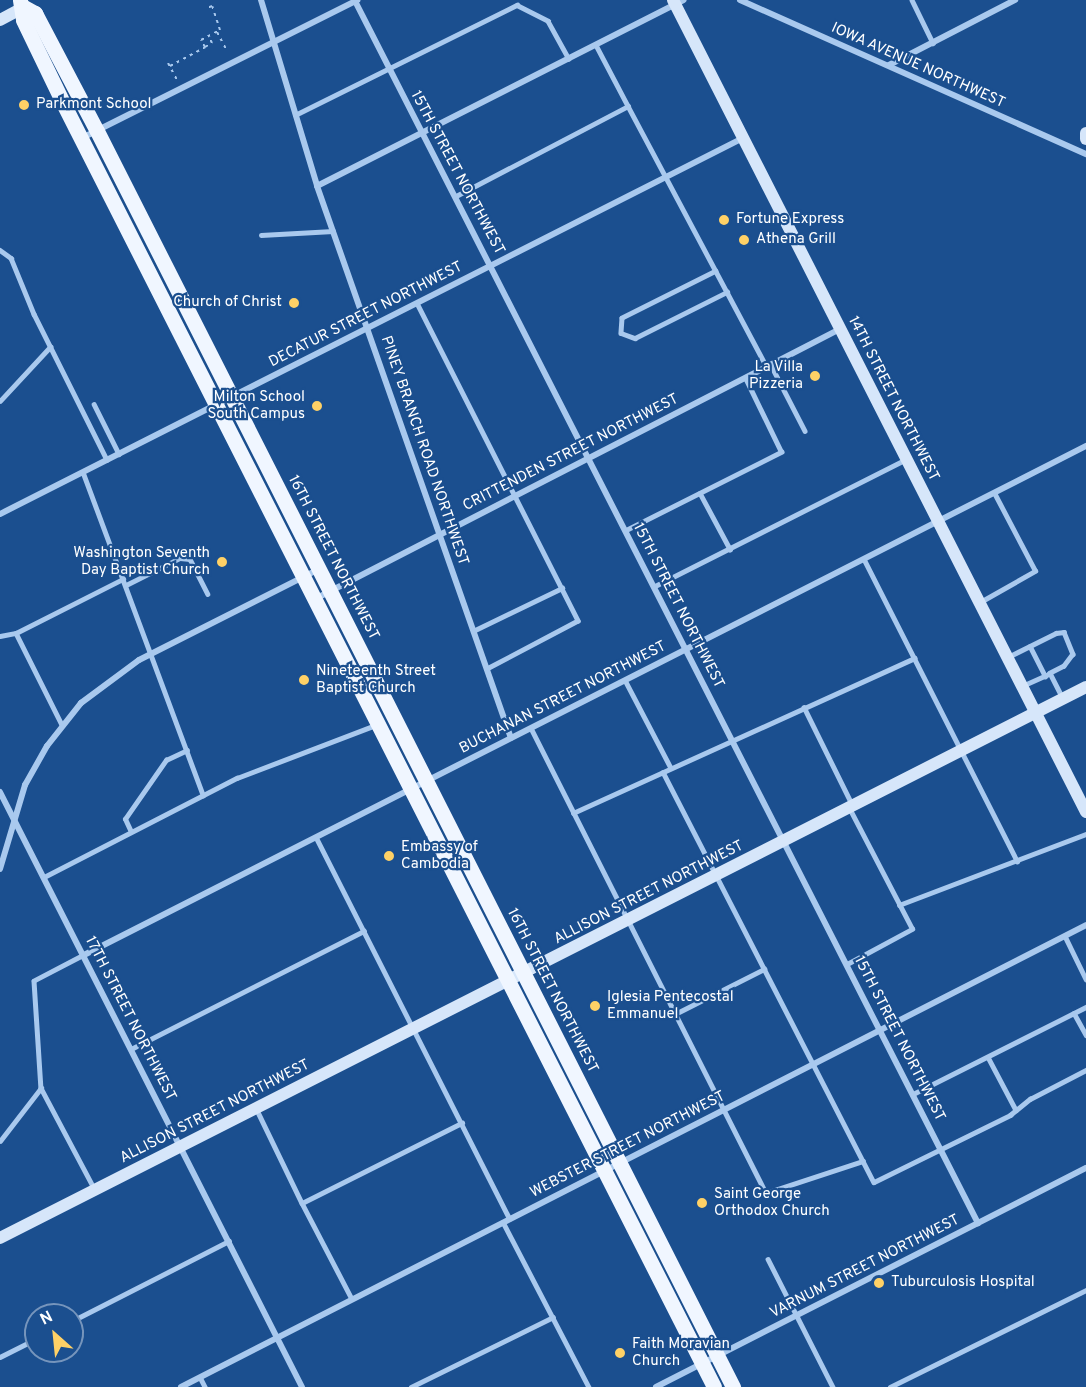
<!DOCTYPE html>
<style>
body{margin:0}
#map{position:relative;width:1086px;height:1387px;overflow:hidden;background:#1b4f8f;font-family:Overpass,sans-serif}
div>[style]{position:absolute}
.path>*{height:2px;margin-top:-1px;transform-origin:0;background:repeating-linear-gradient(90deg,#a9c9ee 0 3px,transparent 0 7.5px)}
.lane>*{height:4.5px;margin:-2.25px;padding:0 2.25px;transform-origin:2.25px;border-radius:2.25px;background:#a9c9ee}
.street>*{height:6px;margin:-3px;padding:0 3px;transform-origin:3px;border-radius:3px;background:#a9c9ee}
.secondary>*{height:12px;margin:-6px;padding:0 6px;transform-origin:6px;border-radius:6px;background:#d6e6fa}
.primary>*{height:15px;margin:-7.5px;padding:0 7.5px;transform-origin:7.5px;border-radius:7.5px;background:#f0f6ff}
.dots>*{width:16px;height:16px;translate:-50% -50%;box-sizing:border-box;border:3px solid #1b4f8f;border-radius:50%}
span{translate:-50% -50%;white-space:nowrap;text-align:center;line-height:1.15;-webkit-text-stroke:4.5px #1b4f8f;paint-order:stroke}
.street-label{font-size:15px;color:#fff}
.poi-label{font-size:15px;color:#fff}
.left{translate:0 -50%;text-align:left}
.right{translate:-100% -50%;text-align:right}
.north{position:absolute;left:24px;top:1303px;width:60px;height:60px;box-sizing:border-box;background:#1b4f8f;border:2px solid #7695bc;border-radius:50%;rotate:333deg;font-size:16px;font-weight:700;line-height:24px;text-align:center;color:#fff}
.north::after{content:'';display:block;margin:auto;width:21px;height:27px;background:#ffd166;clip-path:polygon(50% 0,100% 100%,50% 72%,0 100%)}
</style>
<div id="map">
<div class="path">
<div style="left:217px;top:32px;width:19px;rotate:62deg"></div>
<div style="left:205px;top:47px;width:8px;rotate:-30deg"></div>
<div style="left:212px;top:43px;width:7px;rotate:-117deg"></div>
<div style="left:168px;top:63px;width:21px;rotate:62deg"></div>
<div style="left:170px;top:66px;width:40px;rotate:-28deg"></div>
<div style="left:205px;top:47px;width:8px;rotate:-120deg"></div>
<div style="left:201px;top:40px;width:21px;rotate:-28deg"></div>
<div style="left:220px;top:30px;width:25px;rotate:-108deg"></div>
<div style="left:212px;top:6px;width:5px;rotate:158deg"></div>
</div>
<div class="lane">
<div style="left:912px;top:0;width:48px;rotate:64deg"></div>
<div style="left:596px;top:45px;width:69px;rotate:62.3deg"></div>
<div style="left:295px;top:115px;width:248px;rotate:-26.4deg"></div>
<div style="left:517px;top:5px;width:35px;rotate:27deg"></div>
<div style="left:548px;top:21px;width:43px;rotate:61.1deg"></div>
<div style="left:456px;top:196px;width:194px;rotate:-27.6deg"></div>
<div style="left:628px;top:106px;width:296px;rotate:62deg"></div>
<div style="left:261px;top:235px;width:72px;rotate:-3.2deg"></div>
<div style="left:0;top:250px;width:14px;rotate:36deg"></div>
<div style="left:11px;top:258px;width:61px;rotate:67.7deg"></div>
<div style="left:34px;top:314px;width:163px;rotate:63.4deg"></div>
<div style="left:716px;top:271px;width:105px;rotate:153.4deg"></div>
<div style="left:622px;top:318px;width:15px;rotate:94deg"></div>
<div style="left:621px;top:333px;width:15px;rotate:20deg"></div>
<div style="left:635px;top:338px;width:103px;rotate:-26.6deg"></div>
<div style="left:417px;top:303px;width:356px;rotate:63.1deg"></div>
<div style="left:578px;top:621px;width:103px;rotate:152.2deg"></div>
<div style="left:771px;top:365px;width:74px;rotate:62.7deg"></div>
<div style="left:0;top:401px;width:74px;rotate:-47.2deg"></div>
<div style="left:94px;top:404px;width:56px;rotate:63.4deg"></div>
<div style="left:83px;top:472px;width:345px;rotate:69.6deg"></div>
<div style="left:700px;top:493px;width:64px;rotate:61.8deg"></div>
<div style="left:626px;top:530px;width:174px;rotate:-26.7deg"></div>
<div style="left:781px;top:452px;width:82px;rotate:-115.9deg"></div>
<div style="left:864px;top:559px;width:339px;rotate:63.1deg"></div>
<div style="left:126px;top:585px;width:60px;rotate:-26.6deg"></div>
<div style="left:180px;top:558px;width:10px;rotate:6deg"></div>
<div style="left:190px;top:559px;width:39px;rotate:63deg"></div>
<div style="left:655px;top:586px;width:279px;rotate:-26.8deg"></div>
<div style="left:982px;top:601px;width:61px;rotate:-29.5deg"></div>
<div style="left:1035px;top:571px;width:88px;rotate:-117.7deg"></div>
<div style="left:473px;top:631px;width:99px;rotate:-25.8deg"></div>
<div style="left:16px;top:633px;width:103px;rotate:63.4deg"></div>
<div style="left:0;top:636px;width:16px;rotate:-11deg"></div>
<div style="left:16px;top:633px;width:120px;rotate:-26.8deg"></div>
<div style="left:1030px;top:646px;width:34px;rotate:63deg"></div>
<div style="left:1010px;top:656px;width:51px;rotate:-26.6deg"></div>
<div style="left:1056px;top:633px;width:8px;rotate:-7deg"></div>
<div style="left:1064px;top:632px;width:24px;rotate:68deg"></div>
<div style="left:1073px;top:654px;width:15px;rotate:127deg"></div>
<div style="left:1064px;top:666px;width:16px;rotate:153deg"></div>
<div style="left:1050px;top:673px;width:28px;rotate:63deg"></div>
<div style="left:625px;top:680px;width:99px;rotate:62.4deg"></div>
<div style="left:1022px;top:686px;width:27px;rotate:-24deg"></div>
<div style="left:804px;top:707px;width:108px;rotate:63.7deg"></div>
<div style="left:531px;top:728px;width:521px;rotate:63.19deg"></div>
<div style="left:766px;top:1193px;width:102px;rotate:-18.3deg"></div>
<div style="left:663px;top:772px;width:461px;rotate:62.8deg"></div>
<div style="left:874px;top:1182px;width:152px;rotate:-26.2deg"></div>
<div style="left:1010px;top:1115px;width:26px;rotate:-39deg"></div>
<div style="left:1030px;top:1099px;width:63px;rotate:-27.4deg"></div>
<div style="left:573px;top:813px;width:375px;rotate:-24.4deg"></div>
<div style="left:131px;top:832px;width:14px;rotate:-115deg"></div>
<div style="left:125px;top:819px;width:72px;rotate:-55.2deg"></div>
<div style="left:166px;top:760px;width:23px;rotate:-25deg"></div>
<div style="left:316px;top:837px;width:428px;rotate:63.1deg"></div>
<div style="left:44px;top:877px;width:217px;rotate:-27.2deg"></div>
<div style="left:237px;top:778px;width:149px;rotate:-20.9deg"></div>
<div style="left:899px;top:905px;width:200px;rotate:-20.8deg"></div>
<div style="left:1065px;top:936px;width:48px;rotate:64deg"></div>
<div style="left:84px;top:955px;width:56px;rotate:152.5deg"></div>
<div style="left:34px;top:981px;width:107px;rotate:86.3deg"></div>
<div style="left:41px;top:1088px;width:115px;rotate:62.1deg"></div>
<div style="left:847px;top:964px;width:74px;rotate:-28.3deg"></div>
<div style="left:912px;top:929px;width:136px;rotate:-117.5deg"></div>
<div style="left:1074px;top:1013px;width:25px;rotate:61deg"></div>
<div style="left:675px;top:1014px;width:100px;rotate:-26.8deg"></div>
<div style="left:131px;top:1049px;width:261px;rotate:-26.9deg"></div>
<div style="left:988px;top:1057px;width:60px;rotate:62.2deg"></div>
<div style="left:913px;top:1094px;width:194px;rotate:-26.7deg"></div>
<div style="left:257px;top:1110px;width:103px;rotate:64.2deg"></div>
<div style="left:302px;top:1203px;width:179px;rotate:-26.6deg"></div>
<div style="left:0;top:1141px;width:67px;rotate:-52.3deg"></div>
<div style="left:302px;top:1203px;width:108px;rotate:62.5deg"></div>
<div style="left:503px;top:1222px;width:186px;rotate:62.5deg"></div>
<div style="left:768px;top:1259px;width:144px;rotate:63.1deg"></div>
<div style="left:72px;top:1321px;width:176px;rotate:-27deg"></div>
<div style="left:0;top:1357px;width:40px;rotate:-26.6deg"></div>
<div style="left:200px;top:1377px;width:11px;rotate:63deg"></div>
<div style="left:411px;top:1387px;width:158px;rotate:-26.2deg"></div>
<div style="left:890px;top:1387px;width:219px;rotate:-26.3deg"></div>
</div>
<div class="street">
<div style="left:261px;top:0;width:194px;rotate:73.2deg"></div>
<div style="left:317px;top:186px;width:585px;rotate:70.64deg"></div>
<div style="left:740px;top:0;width:379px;rotate:24deg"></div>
<div style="left:355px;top:1px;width:1372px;rotate:62.99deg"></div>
<div style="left:889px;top:65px;width:142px;rotate:-27.3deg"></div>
<div style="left:82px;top:138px;width:308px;rotate:-26.6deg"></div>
<div style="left:317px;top:186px;width:411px;rotate:-26.9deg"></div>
<div style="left:0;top:514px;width:833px;rotate:-26.84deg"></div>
<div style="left:315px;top:599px;width:590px;rotate:-27.22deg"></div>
<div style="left:0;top:792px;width:667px;rotate:63.09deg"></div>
<div style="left:0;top:869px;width:88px;rotate:-73.4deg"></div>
<div style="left:25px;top:785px;width:45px;rotate:-60.6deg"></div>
<div style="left:47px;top:746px;width:55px;rotate:-51.7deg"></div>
<div style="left:81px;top:703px;width:72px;rotate:-36.6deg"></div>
<div style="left:139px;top:660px;width:202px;rotate:-26.8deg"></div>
<div style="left:84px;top:955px;width:1124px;rotate:-26.93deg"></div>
<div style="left:181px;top:1387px;width:1016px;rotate:-27.04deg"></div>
<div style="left:656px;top:1387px;width:483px;rotate:-27deg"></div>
</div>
<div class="secondary">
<div style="left:673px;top:0;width:911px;rotate:63.04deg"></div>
<div style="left:0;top:20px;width:27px;rotate:-28deg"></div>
<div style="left:1086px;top:133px;width:6px;rotate:90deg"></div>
<div style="left:0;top:1238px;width:1218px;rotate:-26.9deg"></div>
</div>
<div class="primary">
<div style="left:20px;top:0;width:20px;rotate:81deg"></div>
<div style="left:23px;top:20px;width:94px;rotate:64.2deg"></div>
<div style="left:64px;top:105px;width:1437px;rotate:63.11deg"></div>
<div style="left:24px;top:7px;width:13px;rotate:29deg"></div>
<div style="left:35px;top:13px;width:133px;rotate:62.3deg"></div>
<div style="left:97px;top:131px;width:1408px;rotate:63.14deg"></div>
</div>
<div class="dots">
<div style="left:24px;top:105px;background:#ffd166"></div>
<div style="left:724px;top:220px;background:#ffd166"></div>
<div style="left:744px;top:240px;background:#ffd166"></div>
<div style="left:294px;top:303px;background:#ffd166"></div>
<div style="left:815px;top:376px;background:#ffd166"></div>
<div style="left:317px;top:406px;background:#ffd166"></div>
<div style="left:222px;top:562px;background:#ffd166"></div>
<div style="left:304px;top:680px;background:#ffd166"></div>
<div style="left:389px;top:856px;background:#ffd166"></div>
<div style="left:595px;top:1006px;background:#ffd166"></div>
<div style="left:702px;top:1203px;background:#ffd166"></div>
<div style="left:879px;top:1283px;background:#ffd166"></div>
<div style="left:620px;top:1353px;background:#ffd166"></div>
</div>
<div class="street-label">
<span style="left:918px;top:66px;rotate:24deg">IOWA AVENUE NORTHWEST</span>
<span style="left:457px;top:173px;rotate:62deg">15TH STREET NORTHWEST</span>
<span style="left:366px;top:315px;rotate:-27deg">DECATUR STREET NORTHWEST</span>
<span style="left:893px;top:399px;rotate:63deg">14TH STREET NORTHWEST</span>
<span style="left:424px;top:451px;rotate:71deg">PINEY BRANCH ROAD NORTHWEST</span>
<span style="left:571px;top:453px;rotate:-27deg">CRITTENDEN STREET NORTHWEST</span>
<span style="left:333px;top:558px;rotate:63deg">16TH STREET NORTHWEST</span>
<span style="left:678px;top:606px;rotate:63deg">15TH STREET NORTHWEST</span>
<span style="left:563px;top:698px;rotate:-27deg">BUCHANAN STREET NORTHWEST</span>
<span style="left:649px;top:893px;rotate:-27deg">ALLISON STREET NORTHWEST</span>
<span style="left:552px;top:991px;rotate:63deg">16TH STREET NORTHWEST</span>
<span style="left:130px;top:1019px;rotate:63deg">17TH STREET NORTHWEST</span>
<span style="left:899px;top:1039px;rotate:63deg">15TH STREET NORTHWEST</span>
<span style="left:215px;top:1112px;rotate:-27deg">ALLISON STREET NORTHWEST</span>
<span style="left:628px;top:1145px;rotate:-27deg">WEBSTER STREET NORTHWEST</span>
<span style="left:865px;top:1267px;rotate:-27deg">VARNUM STREET NORTHWEST</span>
</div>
<div class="poi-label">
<span class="left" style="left:36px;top:105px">Parkmont School</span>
<span class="left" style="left:736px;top:220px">Fortune Express</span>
<span class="left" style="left:756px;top:240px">Athena Grill</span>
<span class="right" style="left:282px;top:303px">Church of Christ</span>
<span class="right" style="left:803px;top:376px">La Villa<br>Pizzeria</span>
<span class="right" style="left:305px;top:406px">Milton School<br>South Campus</span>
<span class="right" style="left:210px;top:562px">Washington Seventh<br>Day Baptist Church</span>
<span class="left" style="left:316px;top:680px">Nineteenth Street<br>Baptist Church</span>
<span class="left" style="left:401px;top:856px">Embassy of<br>Cambodia</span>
<span class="left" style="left:607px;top:1006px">Iglesia Pentecostal<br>Emmanuel</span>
<span class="left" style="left:714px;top:1203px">Saint George<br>Orthodox Church</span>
<span class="left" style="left:891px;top:1283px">Tuburculosis Hospital</span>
<span class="left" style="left:632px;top:1353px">Faith Moravian<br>Church</span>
</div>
<div class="north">N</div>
</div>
